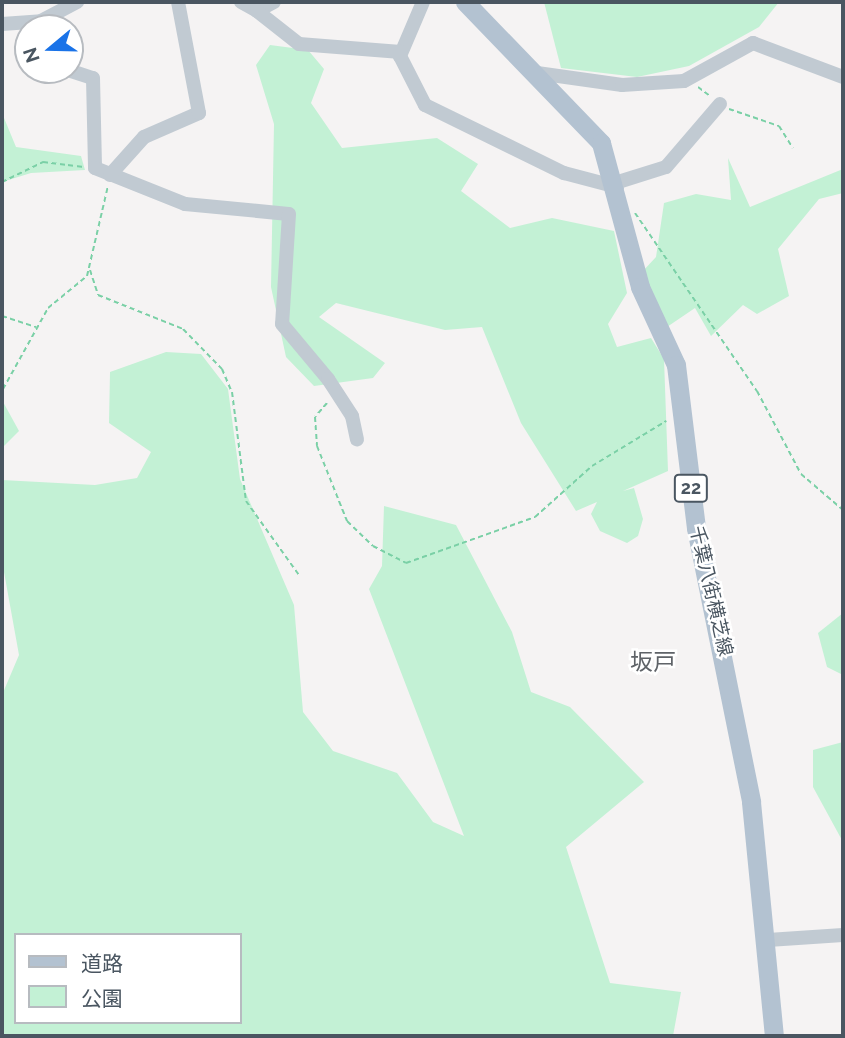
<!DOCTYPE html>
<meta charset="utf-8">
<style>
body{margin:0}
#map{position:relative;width:845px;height:1038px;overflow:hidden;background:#f5f3f3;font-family:Raleway,"Noto Sans JP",sans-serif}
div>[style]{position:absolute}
.green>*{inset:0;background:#c3f1d5}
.path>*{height:2px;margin-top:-1px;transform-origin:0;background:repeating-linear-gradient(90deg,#7ad0a6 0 5px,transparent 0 8.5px)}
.minor>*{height:14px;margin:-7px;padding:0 7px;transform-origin:7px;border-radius:7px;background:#c1cad2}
.major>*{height:19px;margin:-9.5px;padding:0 9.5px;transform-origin:9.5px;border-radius:9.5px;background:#b3c2d1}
span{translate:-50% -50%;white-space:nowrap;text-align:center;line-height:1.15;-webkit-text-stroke:5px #fff;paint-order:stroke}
.shield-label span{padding:2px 5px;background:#fff;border:2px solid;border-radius:5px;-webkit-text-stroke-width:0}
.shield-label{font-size:18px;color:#4a5661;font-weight:700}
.street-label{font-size:19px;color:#4a5661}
.quarter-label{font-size:23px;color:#5f6368}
.frame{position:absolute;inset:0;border:4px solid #4a5661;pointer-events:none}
.legend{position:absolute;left:14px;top:933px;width:228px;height:91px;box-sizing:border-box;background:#fff;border:2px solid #b7bbc0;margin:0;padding:9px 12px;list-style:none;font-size:21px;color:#4a5661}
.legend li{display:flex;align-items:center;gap:14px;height:35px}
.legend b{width:35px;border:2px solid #b7bbc0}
.north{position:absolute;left:14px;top:14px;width:70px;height:70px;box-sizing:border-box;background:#fff;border:2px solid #b7bbc0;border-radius:50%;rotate:251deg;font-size:19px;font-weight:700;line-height:28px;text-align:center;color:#4a5661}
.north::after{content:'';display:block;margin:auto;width:24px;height:32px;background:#1a73e8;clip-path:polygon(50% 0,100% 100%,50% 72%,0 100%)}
</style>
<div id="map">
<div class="green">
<div style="clip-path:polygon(544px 2px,779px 2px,759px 27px,689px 66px,637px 77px,561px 68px)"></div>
<div style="clip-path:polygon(270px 45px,308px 50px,324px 69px,311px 103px,342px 148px,437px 138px,478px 164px,461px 191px,510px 228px,552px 218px,614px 231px,627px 293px,608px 324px,617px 347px,651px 338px,664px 359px,668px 471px,623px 491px,634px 488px,643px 519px,638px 536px,627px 543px,600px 531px,591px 514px,597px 502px,576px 511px,521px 423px,482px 327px,445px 330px,336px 303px,319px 317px,385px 363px,373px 378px,314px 386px,286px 357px,271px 287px,274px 124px,256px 65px)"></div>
<div style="clip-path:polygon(2px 113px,16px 147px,81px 156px,85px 170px,31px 173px,2px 182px)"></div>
<div style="clip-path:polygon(728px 158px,750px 207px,843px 169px,843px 193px,819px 199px,778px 249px,789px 296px,757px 314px,743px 305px,711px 336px,695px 308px,664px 329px,642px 272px,656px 257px,664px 203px,696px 194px,731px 200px)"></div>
<div style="clip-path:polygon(evenodd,166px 352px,201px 354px,228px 389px,240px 479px,294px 605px,303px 712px,333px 751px,397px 773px,433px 822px,464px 836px,369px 589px,382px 566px,384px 506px,456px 525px,512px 632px,531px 692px,570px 707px,644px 782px,566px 847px,610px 983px,681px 992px,673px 1036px,2px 1036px,2px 695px,19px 655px,2px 561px,2px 480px,95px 485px,137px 478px,151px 452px,109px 423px,110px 372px,166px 352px,16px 935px,240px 935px,240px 1022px,16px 1022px,16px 935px)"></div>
<div style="clip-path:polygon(2px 400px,19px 431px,2px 448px)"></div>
<div style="clip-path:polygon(843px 613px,843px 675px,827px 667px,818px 633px)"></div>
<div style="clip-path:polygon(843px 742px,843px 842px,813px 787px,813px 750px)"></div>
</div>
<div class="path">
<div style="left:698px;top:87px;width:15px;rotate:37deg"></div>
<div style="left:729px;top:109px;width:53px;rotate:18.8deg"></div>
<div style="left:779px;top:126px;width:26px;rotate:58deg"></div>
<div style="left:2px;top:182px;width:46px;rotate:-26deg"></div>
<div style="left:43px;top:162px;width:41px;rotate:7deg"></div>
<div style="left:635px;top:213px;width:216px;rotate:55.6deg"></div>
<div style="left:757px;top:391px;width:94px;rotate:62.1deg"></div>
<div style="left:801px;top:474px;width:55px;rotate:40.6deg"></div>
<div style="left:90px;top:270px;width:26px;rotate:72deg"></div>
<div style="left:98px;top:295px;width:92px;rotate:21.8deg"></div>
<div style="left:183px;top:329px;width:56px;rotate:45.7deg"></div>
<div style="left:222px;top:369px;width:25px;rotate:67deg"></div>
<div style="left:232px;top:392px;width:110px;rotate:82.7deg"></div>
<div style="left:246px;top:501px;width:91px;rotate:54.4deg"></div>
<div style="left:2px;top:316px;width:36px;rotate:18deg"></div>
<div style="left:3px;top:389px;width:93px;rotate:-60.9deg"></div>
<div style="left:48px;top:308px;width:50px;rotate:-39.4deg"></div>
<div style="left:87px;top:276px;width:92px;rotate:-76.9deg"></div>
<div style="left:327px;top:403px;width:18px;rotate:131deg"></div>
<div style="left:315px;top:417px;width:29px;rotate:86deg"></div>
<div style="left:317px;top:446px;width:81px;rotate:68.2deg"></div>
<div style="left:347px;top:521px;width:36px;rotate:44deg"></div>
<div style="left:373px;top:546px;width:37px;rotate:27deg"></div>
<div style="left:406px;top:563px;width:137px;rotate:-19.6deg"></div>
<div style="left:535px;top:517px;width:76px;rotate:-41.8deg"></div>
<div style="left:592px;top:466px;width:87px;rotate:-31.3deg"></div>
</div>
<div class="minor">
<div style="left:241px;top:2px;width:18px;rotate:29deg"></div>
<div style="left:257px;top:11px;width:19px;rotate:-28deg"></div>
<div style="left:423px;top:2px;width:59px;rotate:113.1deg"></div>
<div style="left:400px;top:56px;width:55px;rotate:63deg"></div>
<div style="left:425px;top:105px;width:155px;rotate:26.1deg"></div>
<div style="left:564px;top:173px;width:55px;rotate:14.8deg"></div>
<div style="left:257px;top:11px;width:53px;rotate:38.2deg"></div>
<div style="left:299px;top:44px;width:102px;rotate:4.5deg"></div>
<div style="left:2px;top:24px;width:39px;rotate:-4deg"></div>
<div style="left:41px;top:21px;width:41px;rotate:-27.8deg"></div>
<div style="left:68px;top:70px;width:26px;rotate:18deg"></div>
<div style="left:93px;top:78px;width:90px;rotate:88.7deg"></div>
<div style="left:95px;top:168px;width:97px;rotate:21.8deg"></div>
<div style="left:185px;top:204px;width:104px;rotate:5.5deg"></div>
<div style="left:289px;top:214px;width:110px;rotate:93.6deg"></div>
<div style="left:282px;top:324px;width:72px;rotate:50.1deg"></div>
<div style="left:328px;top:379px;width:44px;rotate:57deg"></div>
<div style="left:352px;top:416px;width:24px;rotate:78deg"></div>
<div style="left:537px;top:73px;width:86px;rotate:8deg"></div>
<div style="left:622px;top:85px;width:62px;rotate:-3.7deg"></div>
<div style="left:684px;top:81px;width:79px;rotate:-28.8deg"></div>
<div style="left:753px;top:43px;width:96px;rotate:20.7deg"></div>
<div style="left:110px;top:175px;width:51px;rotate:-48.2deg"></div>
<div style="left:144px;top:137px;width:60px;rotate:-23.6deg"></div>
<div style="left:199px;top:113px;width:113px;rotate:-100.7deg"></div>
<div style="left:615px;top:183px;width:53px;rotate:-17.4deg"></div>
<div style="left:666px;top:167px;width:83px;rotate:-49.4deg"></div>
<div style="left:768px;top:940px;width:75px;rotate:-3.8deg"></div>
</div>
<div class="major">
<div style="left:465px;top:2px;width:196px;rotate:46deg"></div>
<div style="left:601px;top:143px;width:149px;rotate:74.8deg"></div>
<div style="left:640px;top:287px;width:86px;rotate:65.2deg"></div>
<div style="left:676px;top:365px;width:164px;rotate:83deg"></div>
<div style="left:696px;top:528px;width:279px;rotate:78.6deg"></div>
<div style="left:751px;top:802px;width:235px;rotate:84.4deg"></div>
</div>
<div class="shield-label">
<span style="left:691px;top:488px">22</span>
</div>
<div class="street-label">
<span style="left:711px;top:591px;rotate:77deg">千葉八街横芝線</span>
</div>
<div class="quarter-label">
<span style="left:653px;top:662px">坂戸</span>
</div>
<div class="frame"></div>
<ul class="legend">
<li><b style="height:9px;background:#b3c2d1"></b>道路</li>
<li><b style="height:19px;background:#c3f1d5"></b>公園</li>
</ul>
<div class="north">N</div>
</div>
